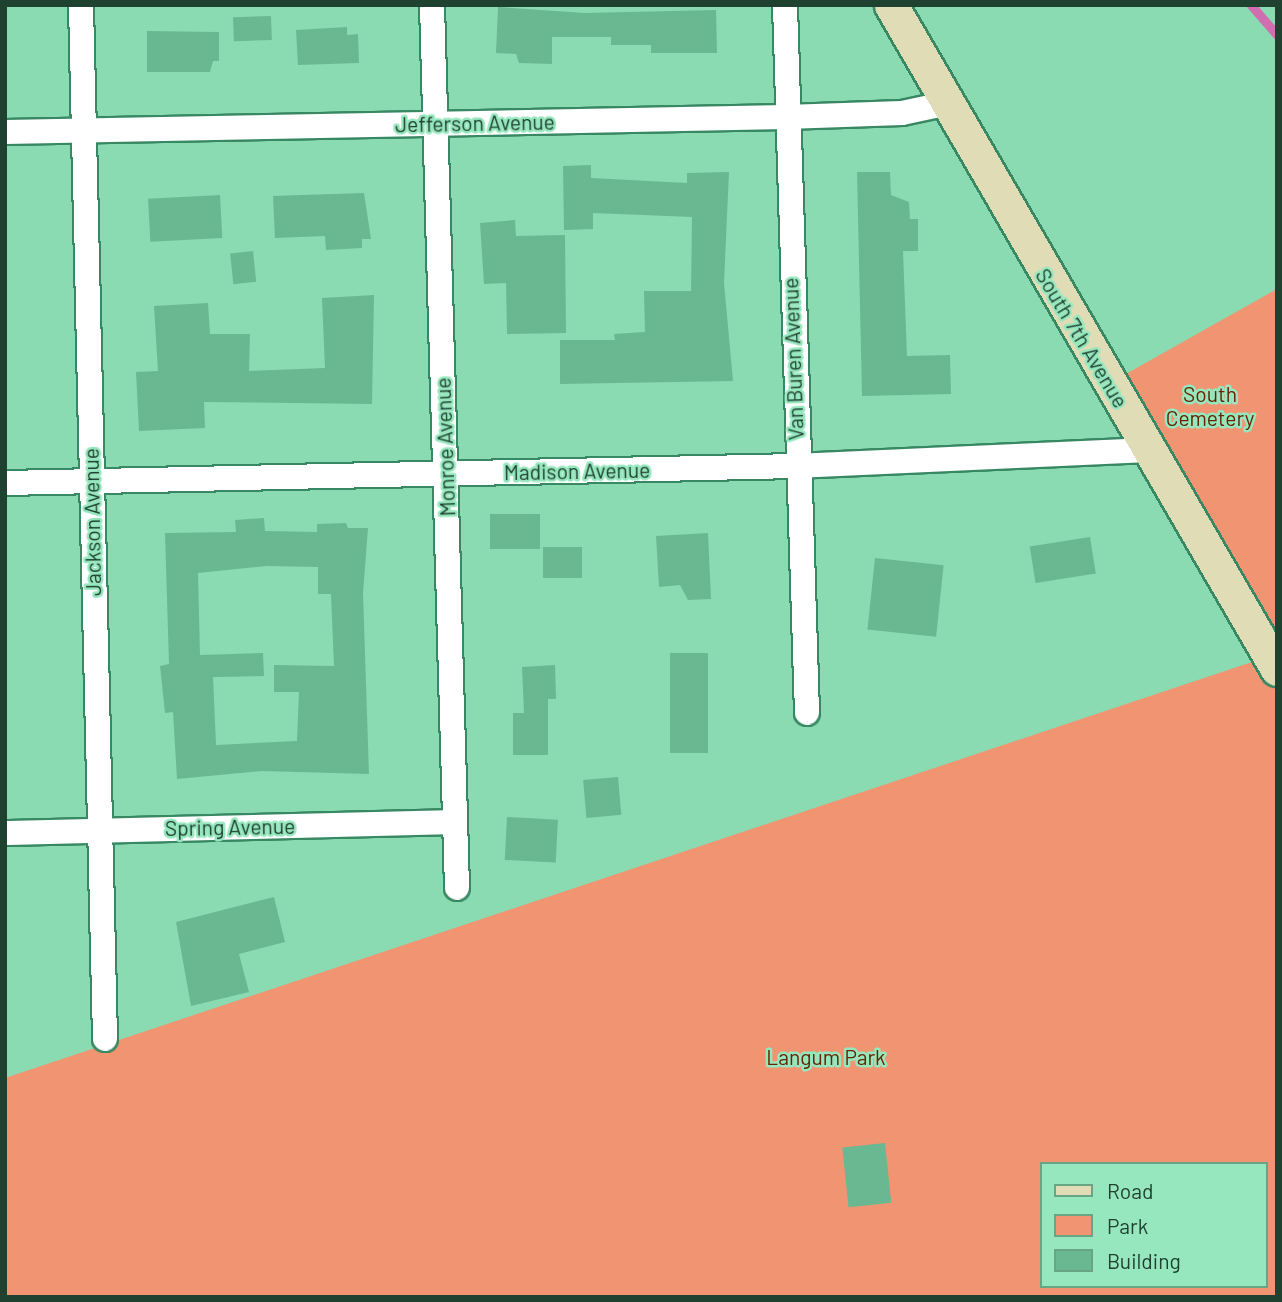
<!DOCTYPE html>
<style>
body{margin:0}
#map{position:relative;width:1282px;height:1302px;overflow:hidden;background:#8adab2;font-family:Barlow,sans-serif}
div>[style]{position:absolute}
.green>*{inset:0;background:#f19472}
.stream>*{height:9px;margin:-4.5px;padding:0 4.5px;transform-origin:4.5px;border-radius:4.5px;background:#d06eaf}
.building>*{inset:0;background:#69b891;transform-origin:0 0}
.roads{filter:drop-shadow(2px 0 #378863) drop-shadow(-2px 0 #378863) drop-shadow(0 2px #378863) drop-shadow(0 -2px #378863)}
.street>*{height:24px;margin:-12px;padding:0 12px;transform-origin:12px;border-radius:12px;background:#fff}
.secondary>*{height:33px;margin:-16.5px;padding:0 16.5px;transform-origin:16.5px;border-radius:16.5px;background:#e0dcb6}
span{translate:-50% -50%;white-space:nowrap;text-align:center;line-height:1.15;-webkit-text-stroke:5px #97e7be;paint-order:stroke}
.street-label{font-size:21px;color:#1f4130}
.park-label{font-size:21px;color:#672303}
.frame{position:absolute;inset:0;border:7px solid #1f4130;pointer-events:none}
.legend{position:absolute;left:1040px;top:1162px;width:228px;height:126px;box-sizing:border-box;background:#97e7be;border:2px solid #67a585;margin:0;padding:9px 12px;list-style:none;font-size:21px;color:#1f4130}
.legend li{display:flex;align-items:center;gap:14px;height:35px}
.legend b{width:35px;border:2px solid #67a585}
</style>
<div id="map">
<div class="green">
<div style="clip-path:polygon(1277px 289px,1277px 658px,1117px 379px)"></div>
<div style="clip-path:polygon(evenodd,1270px 656px,1277px 672px,1277px 1297px,5px 1297px,5px 1078px,1270px 656px,1042px 1164px,1266px 1164px,1266px 1286px,1042px 1286px,1042px 1164px)"></div>
</div>
<div class="stream">
<div style="left:1251px;top:5px;width:40px;rotate:49deg"></div>
</div>
<div class="building">
<div style="clip-path:polygon(498px 7px,585px 13px,716px 10px,717px 53px,651px 53px,651px 45px,611px 45px,611px 37px,552px 37px,552px 64px,519px 63px,516px 54px,496px 53px)"></div>
<div style="left:271px;top:16px;width:24px;height:38px;rotate:88deg"></div>
<div style="clip-path:polygon(347px 27px,347px 35px,358px 34px,359px 63px,298px 65px,296px 30px)"></div>
<div style="clip-path:polygon(147px 31px,219px 32px,219px 61px,213px 61px,210px 72px,147px 72px)"></div>
<div style="clip-path:polygon(591px 165px,591px 178px,687px 183px,687px 173px,729px 172px,724px 283px,733px 381px,560px 384px,560px 340px,615px 340px,614px 334px,645px 332px,644px 291px,691px 291px,692px 217px,593px 213px,593px 229px,564px 230px,563px 166px)"></div>
<div style="clip-path:polygon(857px 172px,890px 172px,891px 195px,909px 202px,910px 219px,918px 219px,918px 251px,903px 251px,907px 356px,950px 355px,951px 394px,862px 396px)"></div>
<div style="clip-path:polygon(364px 193px,371px 239px,362px 239px,362px 248px,326px 250px,325px 236px,275px 238px,273px 196px)"></div>
<div style="left:220px;top:195px;width:43px;height:72px;rotate:87deg"></div>
<div style="clip-path:polygon(515px 220px,516px 236px,565px 235px,566px 333px,507px 334px,506px 283px,484px 284px,480px 223px)"></div>
<div style="left:253px;top:251px;width:31px;height:23px;rotate:84deg"></div>
<div style="clip-path:polygon(374px 295px,372px 404px,204px 402px,205px 428px,139px 431px,136px 372px,158px 371px,154px 306px,208px 303px,210px 334px,250px 334px,249px 371px,325px 368px,322px 298px)"></div>
<div style="left:490px;top:514px;width:50px;height:35px"></div>
<div style="clip-path:polygon(evenodd,264px 518px,265px 531px,317px 532px,317px 524px,346px 523px,348px 528px,368px 528px,363px 593px,369px 774px,262px 771px,177px 779px,173px 712px,165px 713px,160px 666px,169px 664px,165px 533px,236px 532px,235px 520px,264px 518px,267px 566px,318px 567px,318px 594px,331px 594px,334px 666px,274px 665px,274px 692px,299px 692px,297px 741px,216px 745px,213px 677px,264px 676px,263px 653px,200px 655px,198px 573px,267px 566px)"></div>
<div style="clip-path:polygon(708px 533px,711px 599px,688px 600px,680px 585px,659px 587px,656px 536px)"></div>
<div style="left:1090px;top:537px;width:37px;height:61px;rotate:81deg"></div>
<div style="left:543px;top:547px;width:39px;height:31px"></div>
<div style="left:875px;top:558px;width:69px;height:72px;rotate:6deg"></div>
<div style="left:670px;top:653px;width:38px;height:100px"></div>
<div style="clip-path:polygon(555px 665px,556px 699px,548px 699px,548px 755px,513px 755px,513px 713px,524px 713px,522px 667px)"></div>
<div style="left:618px;top:777px;width:38px;height:35px;rotate:85deg"></div>
<div style="left:507px;top:817px;width:51px;height:43px;rotate:3deg"></div>
<div style="clip-path:polygon(274px 897px,285px 942px,239px 954px,249px 992px,191px 1006px,176px 922px)"></div>
<div style="left:885px;top:1143px;width:60px;height:43px;rotate:84deg"></div>
</div>
<div class="roads">
<div class="street">
<div style="left:81px;top:5px;width:1034px;rotate:88.67deg"></div>
<div style="left:432px;top:5px;width:883px;rotate:88.38deg"></div>
<div style="left:785px;top:5px;width:708px;rotate:88.22deg"></div>
<div style="left:5px;top:132px;width:781px;rotate:-1.1deg"></div>
<div style="left:786px;top:117px;width:116px;rotate:-2deg"></div>
<div style="left:902px;top:113px;width:43px;rotate:-12.1deg"></div>
<div style="left:5px;top:483px;width:791px;rotate:-1.23deg"></div>
<div style="left:796px;top:466px;width:352px;rotate:-2.6deg"></div>
<div style="left:5px;top:833px;width:450px;rotate:-1.4deg"></div>
</div>
<div class="secondary">
<div style="left:891px;top:5px;width:768px;rotate:59.83deg"></div>
</div>
</div>
<div class="street-label">
<span style="left:475px;top:123px;rotate:-1deg">Jefferson Avenue</span>
<span style="left:1082px;top:338px;rotate:59deg">South 7th Avenue</span>
<span style="left:793px;top:359px;rotate:-92deg">Van Buren Avenue</span>
<span style="left:445px;top:447px;rotate:-92deg">Monroe Avenue</span>
<span style="left:577px;top:471px;rotate:-1deg">Madison Avenue</span>
<span style="left:92px;top:522px;rotate:-91deg">Jackson Avenue</span>
<span style="left:230px;top:827px;rotate:-1deg">Spring Avenue</span>
</div>
<div class="park-label">
<span style="left:1210px;top:406px">South<br>Cemetery</span>
<span style="left:826px;top:1057px">Langum Park</span>
</div>
<div class="frame"></div>
<ul class="legend">
<li><b style="height:9px;background:#e0dcb6"></b>Road</li>
<li><b style="height:19px;background:#f19472"></b>Park</li>
<li><b style="height:19px;background:#69b891"></b>Building</li>
</ul>
</div>
